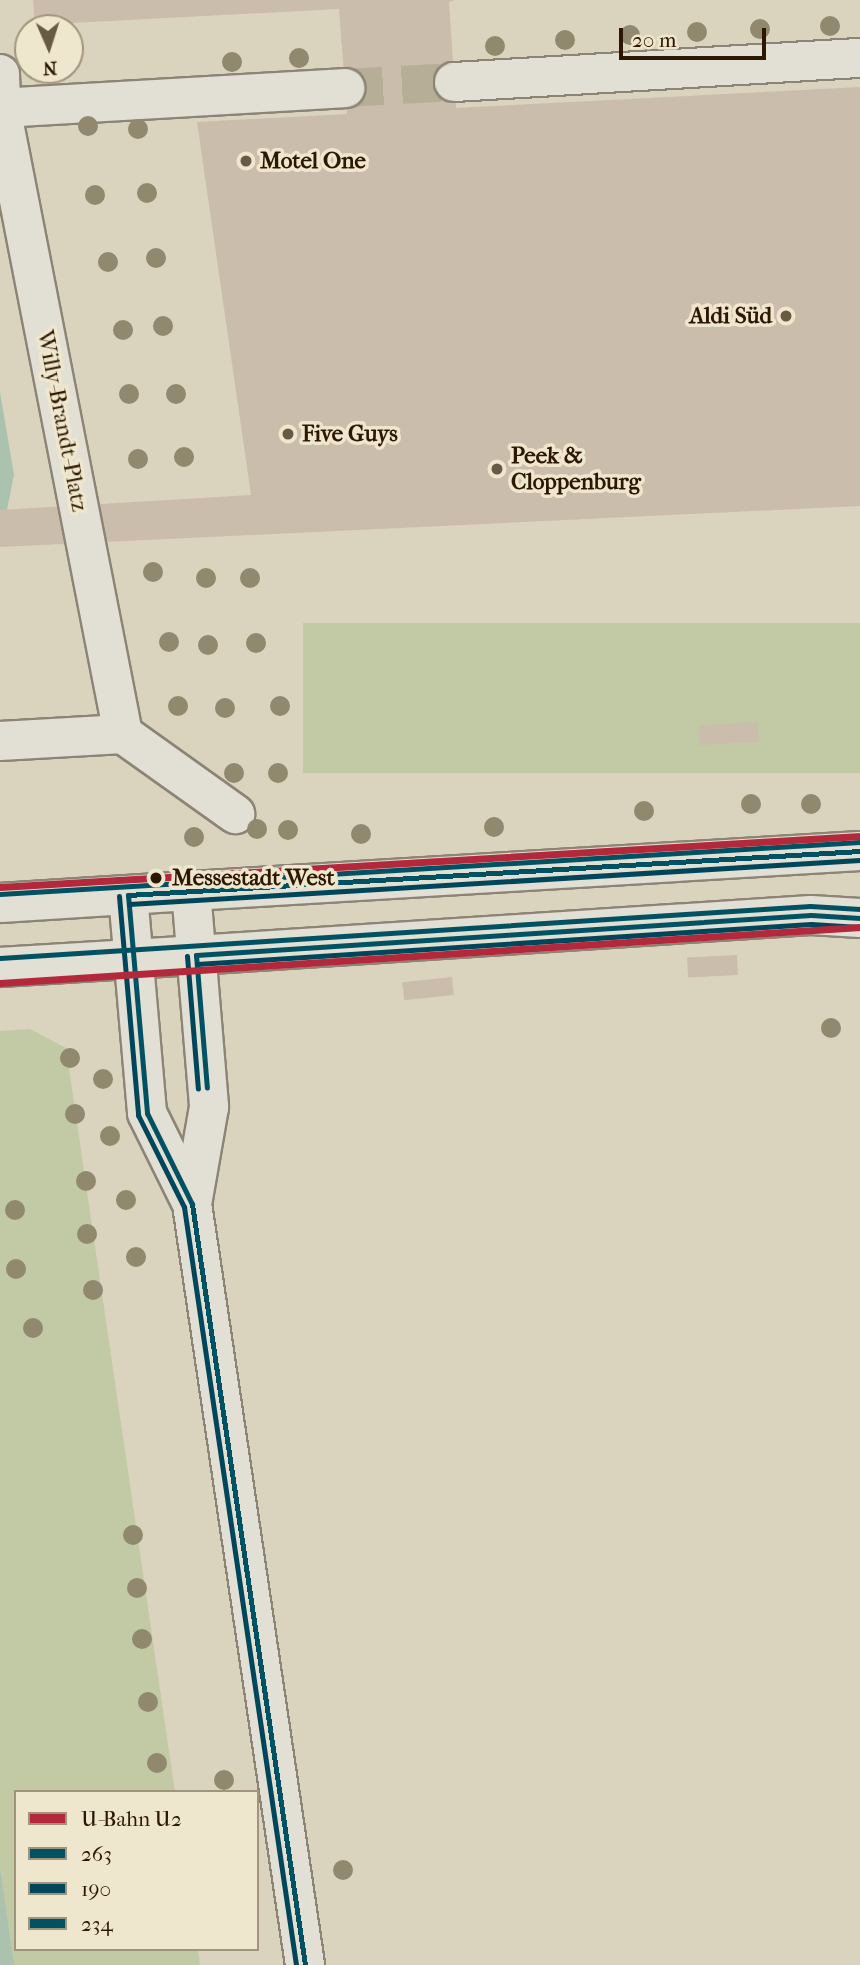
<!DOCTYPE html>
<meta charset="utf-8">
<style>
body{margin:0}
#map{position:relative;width:860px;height:1965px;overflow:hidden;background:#dad4be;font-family:"IM FELL French Canon",serif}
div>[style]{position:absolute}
.green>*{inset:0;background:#c2caa5;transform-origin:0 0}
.water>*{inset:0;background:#abc2af}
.building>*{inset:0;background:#cbbdab;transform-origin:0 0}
.street-tunnel>*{height:38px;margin-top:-19px;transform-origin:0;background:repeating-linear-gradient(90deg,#b7ae98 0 38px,transparent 0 57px)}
.roads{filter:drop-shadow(2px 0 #8c8576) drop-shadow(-2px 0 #8c8576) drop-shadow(0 2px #8c8576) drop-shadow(0 -2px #8c8576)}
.street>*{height:38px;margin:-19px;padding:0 19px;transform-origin:19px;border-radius:19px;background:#e2dfd4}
.secondary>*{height:38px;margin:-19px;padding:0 19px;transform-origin:19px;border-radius:19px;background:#e2dfd4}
.bus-1>*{height:5px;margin:-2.5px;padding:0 2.5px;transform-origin:2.5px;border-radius:2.5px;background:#005262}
.bus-2>*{height:5px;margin:-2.5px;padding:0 2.5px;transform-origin:2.5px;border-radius:2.5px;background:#00465a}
.bus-3>*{height:5px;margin:-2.5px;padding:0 2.5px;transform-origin:2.5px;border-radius:2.5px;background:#005262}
.metro-1>*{height:7px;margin:-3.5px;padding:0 3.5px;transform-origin:3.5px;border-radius:3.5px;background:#b4283c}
.trees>*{width:20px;height:20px;margin:-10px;border-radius:50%;background:#90896e}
.dots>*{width:19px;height:19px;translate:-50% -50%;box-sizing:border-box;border:4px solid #efe7cd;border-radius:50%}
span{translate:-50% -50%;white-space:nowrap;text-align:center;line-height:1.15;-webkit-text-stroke:7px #efe7cd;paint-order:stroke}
.poi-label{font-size:23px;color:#2c1802;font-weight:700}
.left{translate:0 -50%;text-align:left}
.right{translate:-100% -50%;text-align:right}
.street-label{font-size:23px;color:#2c1802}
.stop-label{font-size:23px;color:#2c1802;font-weight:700}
.legend{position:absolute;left:14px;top:1790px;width:245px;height:161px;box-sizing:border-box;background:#efe7cd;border:2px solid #a1947c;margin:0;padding:9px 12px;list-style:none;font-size:21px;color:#2c1802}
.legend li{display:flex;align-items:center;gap:14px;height:35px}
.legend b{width:35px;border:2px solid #a1947c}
.north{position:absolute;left:14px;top:14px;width:70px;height:70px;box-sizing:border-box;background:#efe7cd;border:2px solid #a1947c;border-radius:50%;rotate:177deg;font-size:19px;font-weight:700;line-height:28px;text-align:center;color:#2c1802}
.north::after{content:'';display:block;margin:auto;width:24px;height:32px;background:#695a44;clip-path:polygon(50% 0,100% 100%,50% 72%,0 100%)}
.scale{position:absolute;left:619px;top:28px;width:147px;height:32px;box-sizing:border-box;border:4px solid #2c1802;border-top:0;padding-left:9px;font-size:21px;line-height:24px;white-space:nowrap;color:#2c1802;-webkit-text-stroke:5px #efe7cd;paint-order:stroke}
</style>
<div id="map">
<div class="green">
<div style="left:860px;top:623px;width:150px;height:557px;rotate:90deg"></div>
<div style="clip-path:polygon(30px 1029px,66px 1048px,175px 1792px,16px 1792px,16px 1949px,198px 1949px,200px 1965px,0 1965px,0 1031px)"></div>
</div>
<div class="water">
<div style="clip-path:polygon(0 392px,14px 475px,0 545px)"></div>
<div style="clip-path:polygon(0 1868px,14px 1965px,0 1965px)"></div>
</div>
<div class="building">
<div style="clip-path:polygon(33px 0,456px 0,449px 2px,456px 108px,860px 87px,860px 506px,0 547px,0 510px,251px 495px,197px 122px,347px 114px,339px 9px,35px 25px)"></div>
<div style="left:758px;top:722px;width:20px;height:60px;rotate:87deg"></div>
<div style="left:737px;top:955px;width:20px;height:50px;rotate:87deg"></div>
<div style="left:452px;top:977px;width:18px;height:50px;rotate:84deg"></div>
</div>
<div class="street-tunnel">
<div style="left:345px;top:88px;width:109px;rotate:-3.2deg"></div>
</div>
<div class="roads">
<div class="street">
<div style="left:0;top:74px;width:34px;rotate:88deg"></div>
<div style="left:1px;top:108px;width:638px;rotate:78.97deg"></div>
<div style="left:123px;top:734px;width:138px;rotate:35.5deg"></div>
<div style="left:454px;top:82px;width:407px;rotate:-3.4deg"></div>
<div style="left:0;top:108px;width:346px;rotate:-3.3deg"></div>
<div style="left:0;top:741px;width:123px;rotate:-3.3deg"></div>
<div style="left:191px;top:891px;width:670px;rotate:-3.42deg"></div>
<div style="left:196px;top:955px;width:616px;rotate:-3.72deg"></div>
<div style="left:811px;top:915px;width:49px;rotate:3.5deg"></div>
</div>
<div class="secondary">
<div style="left:128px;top:895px;width:219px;rotate:85deg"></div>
<div style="left:147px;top:1113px;width:102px;rotate:63.7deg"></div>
<div style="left:192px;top:1204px;width:769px;rotate:81.55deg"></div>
<div style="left:0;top:903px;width:191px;rotate:-3.6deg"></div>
<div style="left:191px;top:891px;width:217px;rotate:85.2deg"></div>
<div style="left:209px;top:1107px;width:98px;rotate:99.9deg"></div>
<div style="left:0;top:967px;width:196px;rotate:-3.5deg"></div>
</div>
</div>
<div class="bus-1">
<div style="left:128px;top:895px;width:219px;rotate:85deg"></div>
<div style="left:147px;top:1113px;width:102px;rotate:63.7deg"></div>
<div style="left:192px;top:1204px;width:769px;rotate:81.55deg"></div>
<div style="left:128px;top:895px;width:733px;rotate:-3.44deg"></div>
<div style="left:196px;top:955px;width:133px;rotate:85.3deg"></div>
<div style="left:196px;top:955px;width:616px;rotate:-3.72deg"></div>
<div style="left:811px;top:915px;width:49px;rotate:3.5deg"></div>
</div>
<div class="bus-2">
<div style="left:119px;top:896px;width:220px;rotate:85deg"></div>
<div style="left:138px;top:1115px;width:103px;rotate:63.4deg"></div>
<div style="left:184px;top:1207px;width:766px;rotate:81.59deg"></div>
<div style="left:129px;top:904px;width:732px;rotate:-3.44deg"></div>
<div style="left:187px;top:956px;width:133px;rotate:85.3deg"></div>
<div style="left:197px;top:964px;width:615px;rotate:-3.73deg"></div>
<div style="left:811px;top:924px;width:48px;rotate:3.6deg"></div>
</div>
<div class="bus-3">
<div style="left:0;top:894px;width:861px;rotate:-3.46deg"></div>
<div style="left:0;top:958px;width:812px;rotate:-3.67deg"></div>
<div style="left:810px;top:906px;width:50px;rotate:3.4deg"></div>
</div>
<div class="metro-1">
<div style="left:0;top:887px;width:862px;rotate:-3.39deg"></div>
<div style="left:0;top:983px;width:862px;rotate:-3.73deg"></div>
</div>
<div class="trees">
<div style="left:830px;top:26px"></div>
<div style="left:760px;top:29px"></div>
<div style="left:697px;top:32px"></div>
<div style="left:630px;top:35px"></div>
<div style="left:565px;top:40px"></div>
<div style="left:495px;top:46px"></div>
<div style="left:299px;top:58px"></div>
<div style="left:232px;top:62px"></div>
<div style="left:88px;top:126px"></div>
<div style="left:138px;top:129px"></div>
<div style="left:147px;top:193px"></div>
<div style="left:95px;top:195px"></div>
<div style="left:156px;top:258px"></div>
<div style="left:108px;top:262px"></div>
<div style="left:163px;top:326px"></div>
<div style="left:123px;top:330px"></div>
<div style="left:129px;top:394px"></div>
<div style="left:176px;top:394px"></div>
<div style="left:184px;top:457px"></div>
<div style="left:138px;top:459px"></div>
<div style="left:153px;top:572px"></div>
<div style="left:206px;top:578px"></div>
<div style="left:250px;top:578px"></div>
<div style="left:169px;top:642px"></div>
<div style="left:256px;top:643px"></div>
<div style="left:208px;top:645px"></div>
<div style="left:178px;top:706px"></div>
<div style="left:280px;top:706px"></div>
<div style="left:225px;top:708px"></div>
<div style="left:234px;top:773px"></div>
<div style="left:278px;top:773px"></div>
<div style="left:751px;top:804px"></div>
<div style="left:811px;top:804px"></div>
<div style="left:644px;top:811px"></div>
<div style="left:494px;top:827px"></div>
<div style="left:257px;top:829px"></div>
<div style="left:288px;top:830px"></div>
<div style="left:361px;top:834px"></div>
<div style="left:194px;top:837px"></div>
<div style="left:831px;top:1028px"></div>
<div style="left:70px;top:1058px"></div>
<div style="left:103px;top:1079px"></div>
<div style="left:75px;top:1114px"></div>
<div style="left:110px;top:1136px"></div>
<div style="left:86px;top:1181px"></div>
<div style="left:126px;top:1200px"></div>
<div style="left:15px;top:1210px"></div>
<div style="left:87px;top:1234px"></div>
<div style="left:136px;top:1257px"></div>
<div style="left:16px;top:1269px"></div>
<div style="left:93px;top:1290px"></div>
<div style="left:33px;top:1328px"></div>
<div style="left:133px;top:1535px"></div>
<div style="left:137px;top:1588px"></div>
<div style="left:142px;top:1639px"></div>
<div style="left:148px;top:1702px"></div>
<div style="left:157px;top:1763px"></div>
<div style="left:224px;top:1780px"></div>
<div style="left:343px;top:1870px"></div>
</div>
<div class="dots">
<div style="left:246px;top:161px;background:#695a44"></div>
<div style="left:786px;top:316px;background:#695a44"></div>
<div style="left:288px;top:434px;background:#695a44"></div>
<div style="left:497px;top:469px;background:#695a44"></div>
<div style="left:156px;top:878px;background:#2c1802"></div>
</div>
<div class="poi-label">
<span class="left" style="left:260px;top:161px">Motel One</span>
<span class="right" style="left:772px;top:316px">Aldi Süd</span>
<span class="left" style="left:302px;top:434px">Five Guys</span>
<span class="left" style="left:511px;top:469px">Peek &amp;<br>Cloppenburg</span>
</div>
<div class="street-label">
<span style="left:62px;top:421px;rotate:79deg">Willy-Brandt-Platz</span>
</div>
<div class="stop-label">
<span class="left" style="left:172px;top:878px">Messestadt West</span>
</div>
<ul class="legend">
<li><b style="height:9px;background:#b4283c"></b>U-Bahn U2</li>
<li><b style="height:9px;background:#005262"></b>263</li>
<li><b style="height:9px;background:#00465a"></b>190</li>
<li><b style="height:9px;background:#005262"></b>234</li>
</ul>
<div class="north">N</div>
<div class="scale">20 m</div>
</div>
